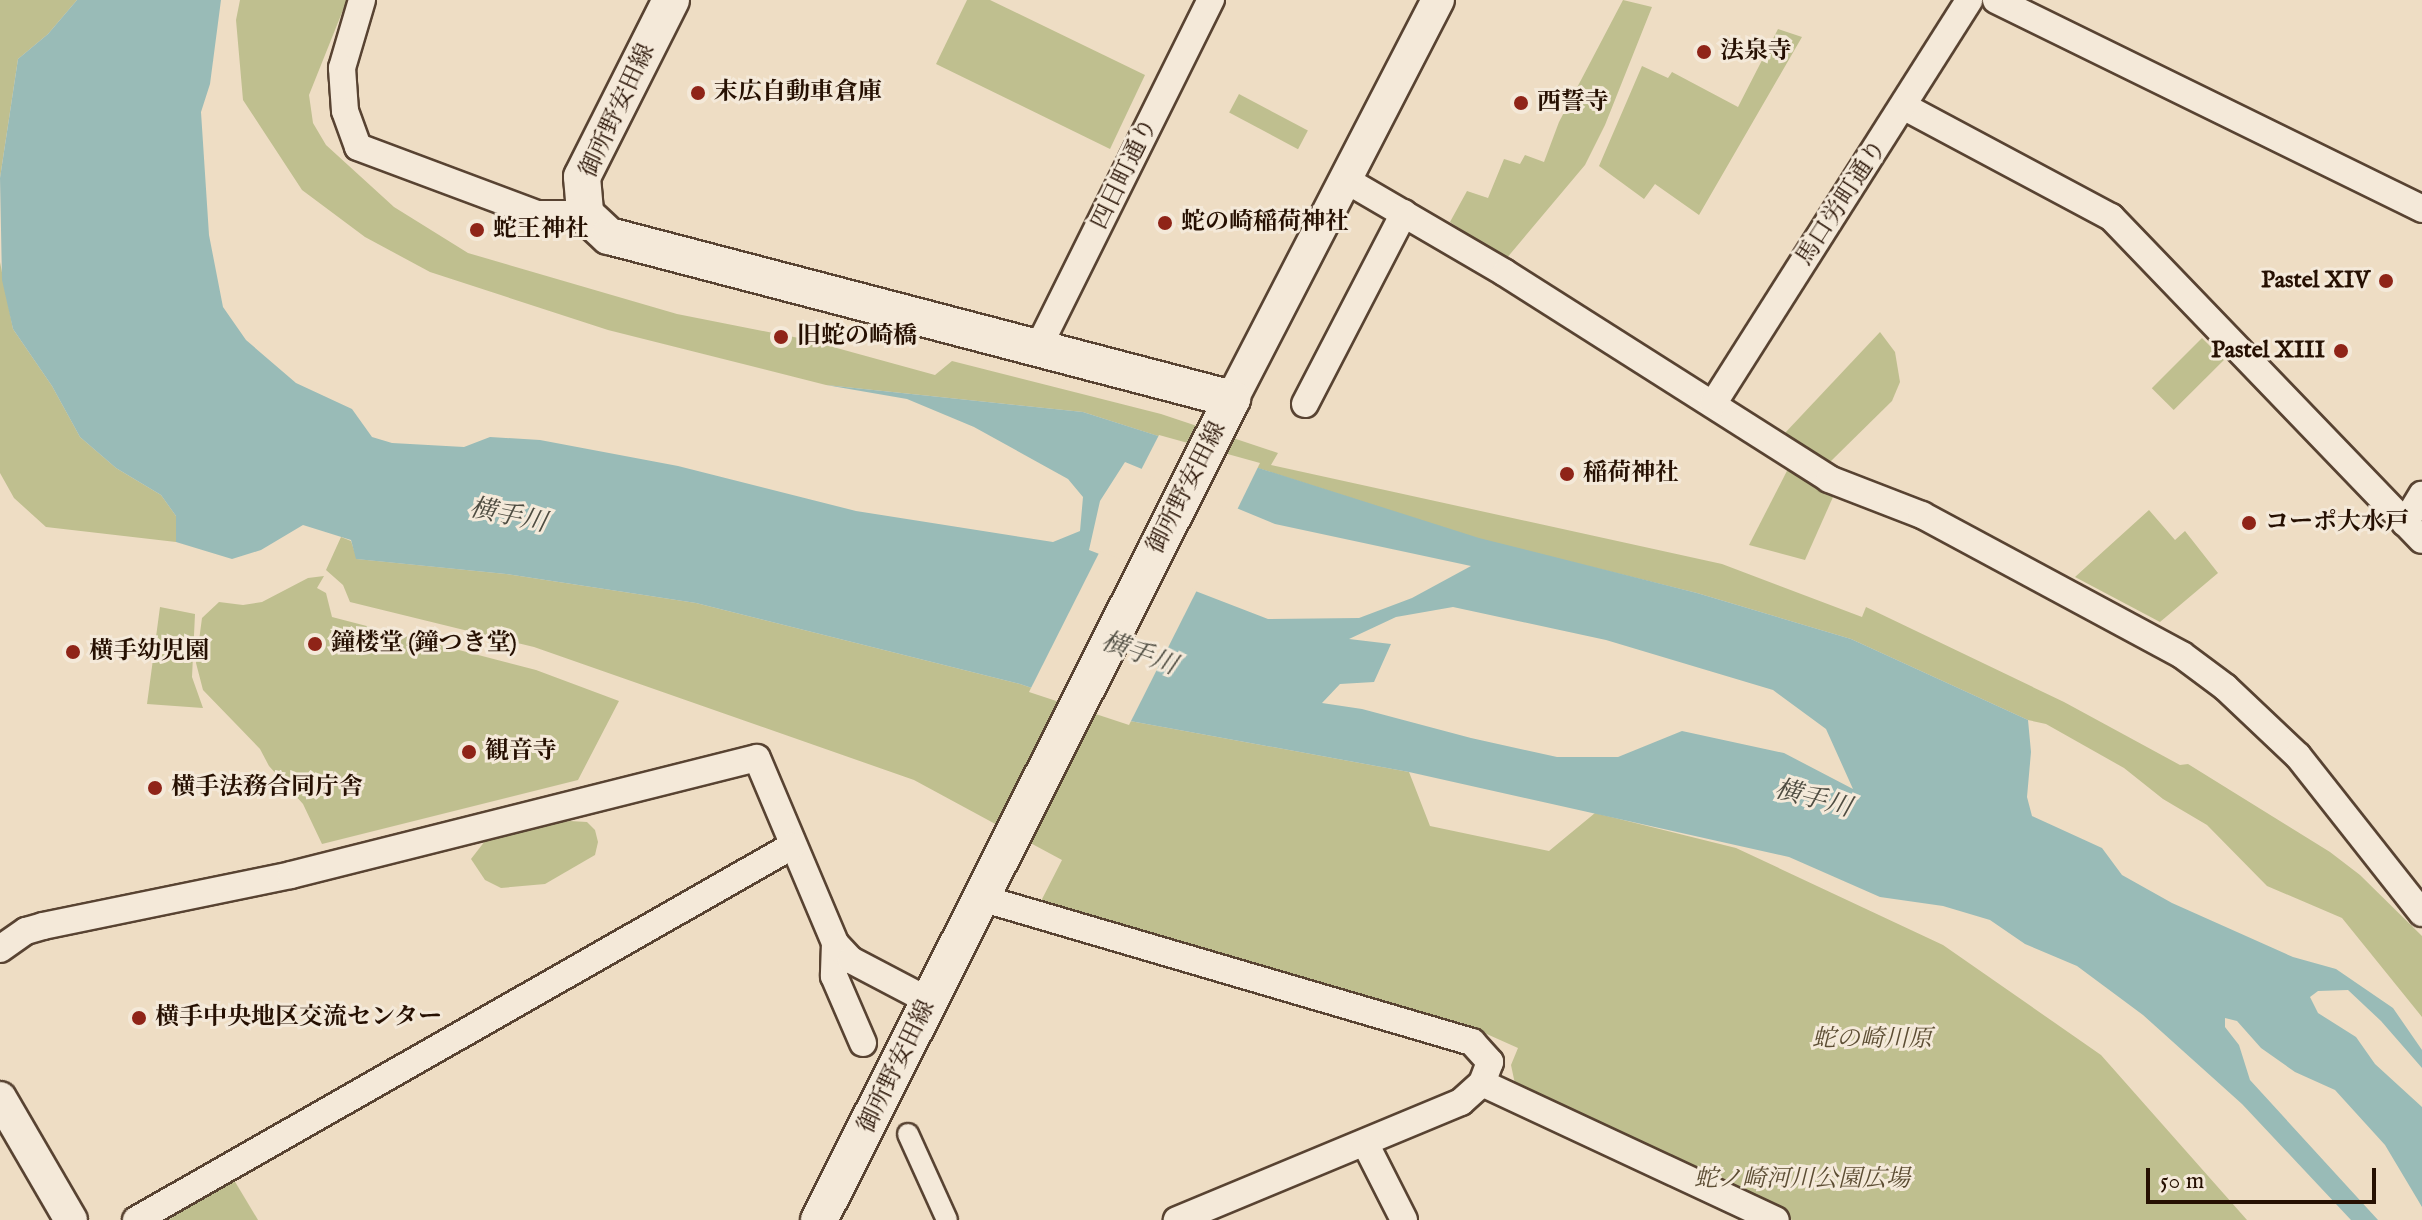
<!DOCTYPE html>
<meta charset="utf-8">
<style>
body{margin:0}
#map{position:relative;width:2422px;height:1220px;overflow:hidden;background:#eeddc4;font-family:"IM FELL English","Noto Serif JP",serif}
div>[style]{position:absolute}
.green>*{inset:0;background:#bfbf8f;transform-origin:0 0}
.water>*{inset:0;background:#99bbb7}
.pier>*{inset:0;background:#eeddc4}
.roads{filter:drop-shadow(2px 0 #584332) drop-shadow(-2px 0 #584332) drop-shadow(0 2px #584332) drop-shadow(0 -2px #584332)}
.pedestrian>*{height:20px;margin:-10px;padding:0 10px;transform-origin:10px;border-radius:10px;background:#f4e9d9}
.minor>*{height:26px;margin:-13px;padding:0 13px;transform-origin:13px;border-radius:13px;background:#f4e9d9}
.tertiary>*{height:32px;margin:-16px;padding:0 16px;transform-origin:16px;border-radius:16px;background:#f4e9d9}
.secondary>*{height:36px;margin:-18px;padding:0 18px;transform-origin:18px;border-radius:18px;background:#f4e9d9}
.dots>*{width:22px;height:22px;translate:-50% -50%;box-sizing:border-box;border:4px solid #f4e9d9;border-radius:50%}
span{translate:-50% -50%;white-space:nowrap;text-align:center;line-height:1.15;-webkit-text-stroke:6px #f4e9d9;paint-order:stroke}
.poi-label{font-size:24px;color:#261002;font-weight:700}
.left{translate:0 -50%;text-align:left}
.right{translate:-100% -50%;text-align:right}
.street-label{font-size:24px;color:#261002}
.park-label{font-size:24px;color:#5c4d33;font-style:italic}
.water-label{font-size:26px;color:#4e4c41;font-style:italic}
.scale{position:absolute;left:2146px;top:1168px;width:230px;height:36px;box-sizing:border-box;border:4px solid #261002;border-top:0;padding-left:10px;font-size:24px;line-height:28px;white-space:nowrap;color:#261002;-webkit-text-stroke:6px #f4e9d9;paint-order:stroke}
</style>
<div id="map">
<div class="green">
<div style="clip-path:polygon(0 0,77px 0,48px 34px,18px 59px,0 178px)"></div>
<div style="clip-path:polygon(240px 0,347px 0,309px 95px,313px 123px,326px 145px,394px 207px,468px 253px,677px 314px,804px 339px,935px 375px,952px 361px,1161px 414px,1278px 453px,1271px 465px,1722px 564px,1862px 617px,1866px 607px,2064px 702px,2180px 765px,2188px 764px,2330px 852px,2360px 875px,2422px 936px,2422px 1017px,2342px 918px,2267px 886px,2207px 825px,2163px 799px,2124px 768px,2046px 724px,2028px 720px,1851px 639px,1697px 593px,1479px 539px,1083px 412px,826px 385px,608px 330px,430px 272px,365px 237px,302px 190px,243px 100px,236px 20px)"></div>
<div style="clip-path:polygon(967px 0,990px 0,1145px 75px,1110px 149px,936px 64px)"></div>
<div style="clip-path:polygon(1623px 0,1652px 7px,1605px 125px,1585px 165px,1506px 259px,1450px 222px,1467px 191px,1488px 198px,1504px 159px,1520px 164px,1525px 155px,1544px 162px,1559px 122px)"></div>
<div style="clip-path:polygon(1778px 29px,1802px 37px,1699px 215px,1655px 184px,1644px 199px,1599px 166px,1642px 66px,1668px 78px,1672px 72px,1738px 107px)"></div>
<div style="left:1239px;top:94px;width:78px;height:21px;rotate:28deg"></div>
<div style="clip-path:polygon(0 262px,13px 329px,52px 386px,80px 437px,116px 468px,161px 495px,176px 516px,176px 542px,46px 527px,14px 498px,0 473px)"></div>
<div style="clip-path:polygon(1880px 332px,1895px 352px,1900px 382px,1892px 401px,1830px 462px,1785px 433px)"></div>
<div style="left:2202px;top:338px;width:31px;height:71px;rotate:45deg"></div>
<div style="clip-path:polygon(1790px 465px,1837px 488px,1805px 560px,1749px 545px)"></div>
<div style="clip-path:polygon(2149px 510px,2175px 540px,2185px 531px,2218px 573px,2160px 622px,2075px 577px)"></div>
<div style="clip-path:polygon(341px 537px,351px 541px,357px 559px,506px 574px,696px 603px,1020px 684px,1130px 721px,1409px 772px,1430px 826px,1549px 851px,1595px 813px,1736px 848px,1943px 945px,2101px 1055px,2247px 1220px,1792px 1220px,1732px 1185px,1515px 1084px,1511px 1065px,1518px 1048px,1462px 1023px,1245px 965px,1039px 905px,1062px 860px,914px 780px,534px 647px,350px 602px,343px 585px,326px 570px)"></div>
<div style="clip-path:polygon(324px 576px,317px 588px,326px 593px,332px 617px,536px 670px,619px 701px,578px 780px,322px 844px,303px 804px,269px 766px,260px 749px,203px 690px,196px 663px,202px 618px,219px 602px,243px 605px,262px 602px,308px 578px)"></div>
<div style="clip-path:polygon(160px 607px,195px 614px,192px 677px,203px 708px,147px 704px)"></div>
<div style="clip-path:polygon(570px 821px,587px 822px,595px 830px,598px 842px,595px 855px,545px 884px,501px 888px,485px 880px,471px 859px,485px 841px,532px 827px)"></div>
<div style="clip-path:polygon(234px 1180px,258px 1220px,168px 1220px)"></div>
</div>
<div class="water">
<div style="clip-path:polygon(evenodd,77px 0,221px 0,210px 84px,201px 112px,209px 235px,223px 307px,246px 340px,296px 383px,352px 409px,372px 437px,392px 443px,464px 447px,490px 437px,540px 440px,678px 466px,856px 511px,1053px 542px,1080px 531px,1083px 497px,1068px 479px,974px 427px,907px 399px,826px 385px,1083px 412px,1479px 538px,1697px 593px,1851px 639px,2028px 720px,2031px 752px,2027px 797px,2032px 816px,2102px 848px,2122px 875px,2172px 903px,2293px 957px,2336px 969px,2393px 1008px,2422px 1050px,2422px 1068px,2381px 1021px,2348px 990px,2318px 991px,2310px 997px,2318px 1013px,2356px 1037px,2375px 1064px,2422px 1107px,2422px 1207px,2385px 1145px,2335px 1090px,2295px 1072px,2261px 1048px,2237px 1021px,2225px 1018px,2225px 1027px,2239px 1045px,2250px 1080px,2378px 1220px,2351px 1220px,2242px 1104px,2143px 1015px,2077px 966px,2025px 944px,1990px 920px,1943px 906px,1880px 897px,1789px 857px,1409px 772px,1130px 721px,1020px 684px,696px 603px,506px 574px,356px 559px,351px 540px,303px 525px,261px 550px,232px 559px,176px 542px,176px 516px,161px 495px,116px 468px,80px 437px,52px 386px,13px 329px,2px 280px,0 178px,18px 59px,48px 34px,77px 0,1125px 462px,1275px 524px,1471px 566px,1412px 598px,1359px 618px,1268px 619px,1089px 550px,1100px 501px,1125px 462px,77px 0,1453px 607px,1606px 640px,1773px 690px,1826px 729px,1853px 789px,1784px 753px,1682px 731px,1618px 757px,1557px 757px,1471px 738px,1362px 709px,1322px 703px,1340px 684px,1374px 682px,1391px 644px,1349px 639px,1396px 617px,1453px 607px)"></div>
</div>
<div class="pier">
<div style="clip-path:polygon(1159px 435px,1260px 463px,1236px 512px,1140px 472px)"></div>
<div style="clip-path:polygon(1100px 551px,1197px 590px,1129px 725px,1029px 692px)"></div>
</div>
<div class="roads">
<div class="pedestrian">
<div style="left:908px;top:1134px;width:94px;rotate:65.6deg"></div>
</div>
<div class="minor">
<div style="left:362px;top:0;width:71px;rotate:106.4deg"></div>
<div style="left:342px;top:68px;width:43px;rotate:86deg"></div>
<div style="left:345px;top:111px;width:38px;rotate:70deg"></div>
<div style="left:358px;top:147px;width:191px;rotate:20.5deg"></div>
<div style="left:537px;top:214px;width:48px"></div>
<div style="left:1996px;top:0;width:475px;rotate:26.1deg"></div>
<div style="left:1903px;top:106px;width:236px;rotate:28.1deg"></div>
<div style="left:2111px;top:217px;width:448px;rotate:46.1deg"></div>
<div style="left:1346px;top:180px;width:184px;rotate:30.3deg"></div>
<div style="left:1505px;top:273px;width:384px;rotate:32.4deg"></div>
<div style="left:1829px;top:479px;width:100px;rotate:21.2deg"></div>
<div style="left:1922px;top:515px;width:295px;rotate:28.3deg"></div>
<div style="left:2182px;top:655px;width:54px;rotate:36.7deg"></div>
<div style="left:2225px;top:687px;width:100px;rotate:43.4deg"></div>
<div style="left:2298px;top:756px;width:200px;rotate:51.7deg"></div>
<div style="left:1038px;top:348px;width:389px;rotate:-63.6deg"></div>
<div style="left:1305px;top:404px;width:215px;rotate:-62.6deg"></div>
<div style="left:1713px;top:404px;width:478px;rotate:-57.6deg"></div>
<div style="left:2405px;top:523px;width:33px;rotate:-59deg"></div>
<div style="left:981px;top:898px;width:512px;rotate:16.35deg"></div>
<div style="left:1472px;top:1042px;width:27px;rotate:48deg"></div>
<div style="left:1490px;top:1062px;width:22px;rotate:111deg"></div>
<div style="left:1482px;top:1083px;width:28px;rotate:138deg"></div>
<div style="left:1461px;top:1102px;width:308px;rotate:157.4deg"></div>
<div style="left:835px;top:943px;width:33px;rotate:92deg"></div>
<div style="left:834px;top:976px;width:73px;rotate:66.6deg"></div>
<div style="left:0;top:949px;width:32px;rotate:-35deg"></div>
<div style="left:26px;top:931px;width:18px;rotate:-16deg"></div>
<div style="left:43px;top:926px;width:253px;rotate:-11.6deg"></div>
<div style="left:291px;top:875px;width:480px;rotate:-14.1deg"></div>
<div style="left:757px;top:758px;width:201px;rotate:67.1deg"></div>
<div style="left:835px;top:943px;width:23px;rotate:47deg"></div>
<div style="left:851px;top:960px;width:88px;rotate:27.7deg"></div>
<div style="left:1482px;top:1083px;width:324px;rotate:25deg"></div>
<div style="left:1365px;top:1143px;width:86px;rotate:63.1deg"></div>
<div style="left:136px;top:1220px;width:755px;rotate:-29.69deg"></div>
</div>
<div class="tertiary">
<div style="left:1232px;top:399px;width:449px;rotate:-62.7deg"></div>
<div style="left:0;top:1098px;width:141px;rotate:59.8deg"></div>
</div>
<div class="secondary">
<div style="left:671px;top:0;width:198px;rotate:116.7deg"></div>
<div style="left:582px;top:177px;width:37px;rotate:85deg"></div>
<div style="left:585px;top:214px;width:33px;rotate:43deg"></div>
<div style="left:609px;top:236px;width:644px;rotate:14.66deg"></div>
<div style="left:1232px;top:399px;width:919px;rotate:116.7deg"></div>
</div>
</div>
<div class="dots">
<div style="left:1704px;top:52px;background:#8f2418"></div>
<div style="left:698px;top:93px;background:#8f2418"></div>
<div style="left:1521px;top:103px;background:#8f2418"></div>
<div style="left:1165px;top:223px;background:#8f2418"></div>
<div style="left:477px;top:230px;background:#8f2418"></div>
<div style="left:2386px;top:281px;background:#8f2418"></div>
<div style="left:781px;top:337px;background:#8f2418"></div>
<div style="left:2341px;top:351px;background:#8f2418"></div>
<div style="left:1567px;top:474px;background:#8f2418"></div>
<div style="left:2249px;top:523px;background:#8f2418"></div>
<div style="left:315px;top:644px;background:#8f2418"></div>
<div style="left:73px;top:652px;background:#8f2418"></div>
<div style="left:469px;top:752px;background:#8f2418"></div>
<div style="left:155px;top:788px;background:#8f2418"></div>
<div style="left:139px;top:1018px;background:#8f2418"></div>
</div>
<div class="poi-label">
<span class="left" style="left:1720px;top:52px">法泉寺</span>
<span class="left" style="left:714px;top:93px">末広自動車倉庫</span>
<span class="left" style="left:1537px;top:103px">西誓寺</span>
<span class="left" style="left:1181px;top:223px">蛇の崎稲荷神社</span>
<span class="left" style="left:493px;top:230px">蛇王神社</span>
<span class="right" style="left:2370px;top:281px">Pastel XIV</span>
<span class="left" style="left:797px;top:337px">旧蛇の崎橋</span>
<span class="right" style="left:2325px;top:351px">Pastel XIII</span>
<span class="left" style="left:1583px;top:474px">稲荷神社</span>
<span class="left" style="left:2265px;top:523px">コーポ大水戸</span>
<span class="left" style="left:331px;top:644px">鐘楼堂 (鐘つき堂)</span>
<span class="left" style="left:89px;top:652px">横手幼児園</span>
<span class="left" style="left:485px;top:752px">観音寺</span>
<span class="left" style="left:171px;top:788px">横手法務合同庁舎</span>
<span class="left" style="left:155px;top:1018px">横手中央地区交流センター</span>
</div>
<div class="street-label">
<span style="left:618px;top:111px;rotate:-65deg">御所野安田線</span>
<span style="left:1125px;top:174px;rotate:-64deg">四日町通り</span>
<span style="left:1842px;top:203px;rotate:-57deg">馬口労町通り</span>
<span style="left:1187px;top:488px;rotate:-63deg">御所野安田線</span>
<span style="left:897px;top:1067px;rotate:-64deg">御所野安田線</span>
</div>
<div class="park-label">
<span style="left:1872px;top:1040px">蛇の崎川原</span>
<span style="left:1802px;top:1180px">蛇ノ崎河川公園広場</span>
</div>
<div class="water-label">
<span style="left:508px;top:516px;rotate:12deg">横手川</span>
<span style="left:1139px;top:654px;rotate:20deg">横手川</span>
<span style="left:1813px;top:799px;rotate:15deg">横手川</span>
</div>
<div class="scale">50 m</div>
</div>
